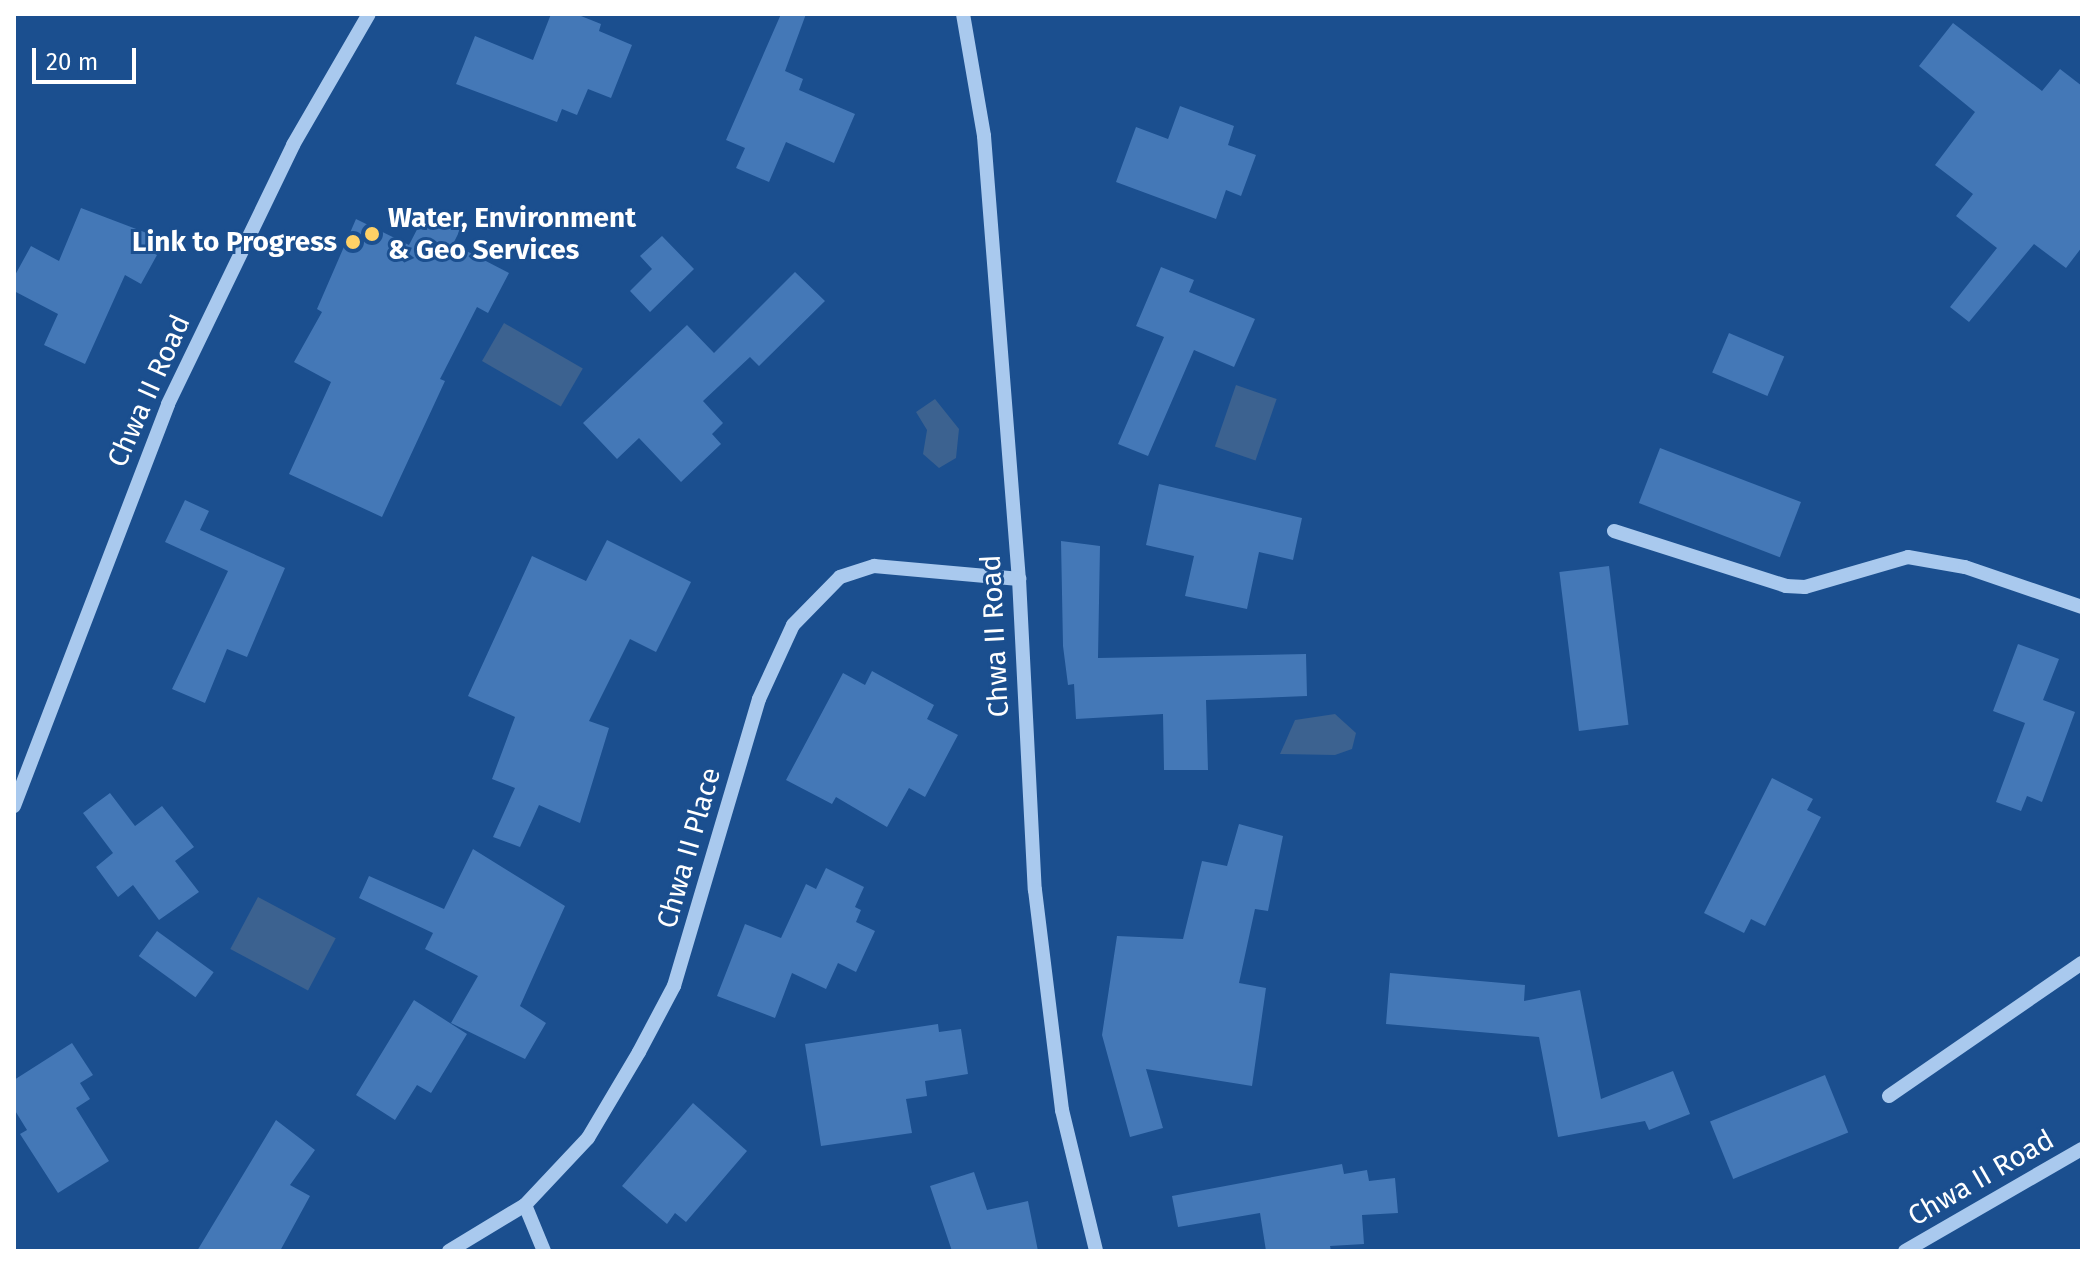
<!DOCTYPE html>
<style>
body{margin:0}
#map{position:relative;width:2096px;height:1265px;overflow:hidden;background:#1b4f8f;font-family:"Fira Sans",sans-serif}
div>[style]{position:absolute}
.water>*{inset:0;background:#3c6290;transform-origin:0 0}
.building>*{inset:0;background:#4478b7;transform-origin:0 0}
.minor>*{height:14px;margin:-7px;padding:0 7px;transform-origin:7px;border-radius:7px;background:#a9c9ee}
.dots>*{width:22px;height:22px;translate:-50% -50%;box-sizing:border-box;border:4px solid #1b4f8f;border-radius:50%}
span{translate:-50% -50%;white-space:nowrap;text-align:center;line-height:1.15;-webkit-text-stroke:6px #1b4f8f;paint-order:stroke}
.poi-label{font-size:28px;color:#fff;font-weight:700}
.left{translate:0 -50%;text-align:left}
.right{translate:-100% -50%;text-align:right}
.street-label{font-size:28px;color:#fff}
.frame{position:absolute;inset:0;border:16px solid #fff;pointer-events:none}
.scale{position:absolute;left:32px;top:48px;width:104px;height:36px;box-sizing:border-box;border:4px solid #fff;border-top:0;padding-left:10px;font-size:24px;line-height:28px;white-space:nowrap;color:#fff;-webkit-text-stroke:6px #1b4f8f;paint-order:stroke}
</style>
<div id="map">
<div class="water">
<div style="left:504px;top:323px;width:91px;height:44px;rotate:30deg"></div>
<div style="left:1236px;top:385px;width:43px;height:65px;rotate:19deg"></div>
<div style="clip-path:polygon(935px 399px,959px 429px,956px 458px,939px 468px,923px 454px,927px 430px,916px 412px)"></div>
<div style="clip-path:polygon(1335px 714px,1356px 733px,1352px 749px,1335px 755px,1280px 754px,1295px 720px)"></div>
<div style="left:258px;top:897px;width:88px;height:59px;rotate:28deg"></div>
</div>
<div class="building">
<div style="clip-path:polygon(551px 14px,576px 14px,601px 24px,599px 31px,632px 45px,611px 98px,588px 89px,577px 115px,562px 109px,557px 122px,456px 84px,475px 36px,533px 60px)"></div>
<div style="clip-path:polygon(781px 14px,806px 14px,785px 71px,803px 79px,799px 90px,855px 114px,834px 163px,786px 142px,769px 182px,736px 168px,745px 148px,726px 140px)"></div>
<div style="clip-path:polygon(1953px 23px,2042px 91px,2060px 69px,2082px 86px,2082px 247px,2066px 268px,2034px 244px,1969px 322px,1950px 307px,1997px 248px,1956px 216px,1973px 194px,1935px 165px,1975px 112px,1919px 66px)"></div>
<div style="clip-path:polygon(1180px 106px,1234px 126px,1228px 145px,1256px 155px,1241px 196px,1226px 190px,1216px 219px,1116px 182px,1136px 127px,1168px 139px)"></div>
<div style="clip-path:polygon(81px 208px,152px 235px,147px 250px,157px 255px,141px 284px,125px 275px,85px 364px,44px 345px,58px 314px,14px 291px,14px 277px,31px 246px,59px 261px)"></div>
<div style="clip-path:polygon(426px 212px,460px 230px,453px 244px,509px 273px,488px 313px,477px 307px,440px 379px,445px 381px,382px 517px,289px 474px,331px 382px,294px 362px,322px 312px,317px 309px,356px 219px,409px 245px)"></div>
<div style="clip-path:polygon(662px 236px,694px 269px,650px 312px,630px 291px,652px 269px,640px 256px)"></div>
<div style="clip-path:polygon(1161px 267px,1194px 280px,1189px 292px,1255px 319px,1234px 367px,1194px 350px,1148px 456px,1118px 444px,1164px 337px,1136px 326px)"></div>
<div style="clip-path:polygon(795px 272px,825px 301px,759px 366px,750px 357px,703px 401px,723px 423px,712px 434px,721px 444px,681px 482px,639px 438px,617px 459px,583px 423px,687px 325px,714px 353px)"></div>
<div style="left:1729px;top:333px;width:60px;height:43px;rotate:23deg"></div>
<div style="left:1660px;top:448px;width:151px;height:59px;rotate:21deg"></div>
<div style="clip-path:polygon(1159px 484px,1302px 518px,1293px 560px,1259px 552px,1247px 609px,1185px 596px,1194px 556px,1146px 545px)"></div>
<div style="clip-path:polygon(185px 500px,209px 511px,200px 530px,285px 568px,247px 657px,227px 649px,205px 703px,172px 689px,228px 571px,165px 542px)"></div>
<div style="clip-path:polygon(607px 540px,691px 582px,656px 652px,630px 639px,589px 721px,609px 728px,580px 823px,539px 805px,520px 847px,493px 837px,515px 788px,492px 779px,515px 717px,468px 696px,532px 556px,586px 581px)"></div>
<div style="clip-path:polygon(1061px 541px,1100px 546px,1098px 658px,1306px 654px,1307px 696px,1206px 700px,1208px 770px,1164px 770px,1163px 714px,1076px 719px,1074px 684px,1068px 685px,1063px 646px)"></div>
<div style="left:1609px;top:566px;width:160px;height:50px;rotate:83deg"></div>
<div style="clip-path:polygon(2018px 644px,2059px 659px,2043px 700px,2075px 712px,2042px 802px,2027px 796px,2021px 811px,1996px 802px,2025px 723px,1993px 711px)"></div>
<div style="clip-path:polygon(872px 671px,934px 705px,927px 719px,958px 735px,925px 797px,909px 788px,887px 827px,836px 797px,832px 804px,786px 780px,843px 673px,865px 685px)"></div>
<div style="clip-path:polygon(1772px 778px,1813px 799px,1807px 810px,1821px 817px,1765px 926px,1751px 919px,1744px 933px,1704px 913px)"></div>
<div style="clip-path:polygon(110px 793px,135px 826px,162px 806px,194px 847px,175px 861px,199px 892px,159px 920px,133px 885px,118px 897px,96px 867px,113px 853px,83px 813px)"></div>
<div style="clip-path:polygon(1239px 824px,1283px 836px,1268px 911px,1255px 909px,1239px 983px,1266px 988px,1252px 1086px,1146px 1069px,1163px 1128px,1130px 1137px,1102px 1035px,1117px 936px,1183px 939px,1202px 861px,1227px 866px)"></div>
<div style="clip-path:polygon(473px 849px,565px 906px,520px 1006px,546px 1023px,525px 1059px,451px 1023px,478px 976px,425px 949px,433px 933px,359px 898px,369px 876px,444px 909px)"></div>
<div style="clip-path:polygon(826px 868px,864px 887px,855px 907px,861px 910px,856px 922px,875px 931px,856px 972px,838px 963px,826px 989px,792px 973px,775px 1018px,717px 996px,745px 924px,781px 938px,806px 884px,816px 889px)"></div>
<div style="left:157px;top:931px;width:70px;height:31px;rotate:36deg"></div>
<div style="clip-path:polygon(1390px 973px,1525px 985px,1524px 1001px,1580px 990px,1601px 1099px,1673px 1071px,1690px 1114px,1649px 1130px,1645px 1121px,1558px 1137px,1539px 1037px,1386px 1024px)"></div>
<div style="clip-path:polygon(414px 1000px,467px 1034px,431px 1093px,417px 1085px,395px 1120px,356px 1095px)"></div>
<div style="clip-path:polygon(938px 1024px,939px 1032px,961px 1029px,968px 1074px,925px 1081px,927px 1096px,906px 1099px,912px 1133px,821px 1146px,805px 1044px)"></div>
<div style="clip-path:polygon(72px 1043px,93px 1075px,80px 1083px,90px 1099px,76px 1108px,109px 1161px,58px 1193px,20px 1134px,27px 1130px,14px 1109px,14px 1080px)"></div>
<div style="left:1825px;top:1075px;width:62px;height:124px;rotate:68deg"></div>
<div style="clip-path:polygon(693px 1103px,747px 1151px,686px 1222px,675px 1213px,667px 1224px,622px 1186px)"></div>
<div style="clip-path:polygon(276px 1120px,315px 1150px,290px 1185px,310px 1196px,280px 1251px,197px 1251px)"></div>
<div style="clip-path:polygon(1342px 1164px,1344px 1174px,1367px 1170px,1369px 1181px,1395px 1178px,1398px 1213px,1362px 1215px,1364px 1244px,1330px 1246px,1331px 1251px,1266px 1251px,1260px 1213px,1178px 1227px,1172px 1196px)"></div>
<div style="clip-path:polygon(974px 1172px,987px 1210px,1028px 1201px,1038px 1251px,952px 1251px,930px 1186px)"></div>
</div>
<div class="minor">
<div style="left:963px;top:14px;width:124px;rotate:80.2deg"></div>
<div style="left:984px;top:136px;width:444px;rotate:85.5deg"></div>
<div style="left:1019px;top:579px;width:311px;rotate:87.1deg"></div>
<div style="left:1035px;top:890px;width:222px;rotate:83deg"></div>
<div style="left:1062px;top:1110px;width:145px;rotate:76.4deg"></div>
<div style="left:1614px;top:531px;width:181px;rotate:17.7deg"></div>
<div style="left:1786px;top:586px;width:19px;rotate:3deg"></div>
<div style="left:1805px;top:587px;width:107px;rotate:-16.2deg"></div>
<div style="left:1908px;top:557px;width:58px;rotate:10deg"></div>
<div style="left:1965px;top:567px;width:124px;rotate:18.9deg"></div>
<div style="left:14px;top:806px;width:430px;rotate:-69deg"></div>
<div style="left:168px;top:404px;width:288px;rotate:-64.2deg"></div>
<div style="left:293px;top:145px;width:151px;rotate:-59.9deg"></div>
<div style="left:1889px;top:1096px;width:234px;rotate:-34.6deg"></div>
<div style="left:525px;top:1205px;width:50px;rotate:67.6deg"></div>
<div style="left:449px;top:1251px;width:89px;rotate:-31.2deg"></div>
<div style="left:525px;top:1205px;width:92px;rotate:-46.8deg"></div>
<div style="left:588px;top:1138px;width:100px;rotate:-59.3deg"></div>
<div style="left:639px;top:1052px;width:75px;rotate:-62.1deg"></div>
<div style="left:674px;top:986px;width:299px;rotate:-73.5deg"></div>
<div style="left:759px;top:699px;width:81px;rotate:-65.3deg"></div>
<div style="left:793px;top:625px;width:67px;rotate:-45.6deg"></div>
<div style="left:840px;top:577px;width:36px;rotate:-18deg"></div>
<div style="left:874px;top:566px;width:146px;rotate:5.1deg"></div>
<div style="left:1905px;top:1251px;width:204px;rotate:-30deg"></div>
</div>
<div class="dots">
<div style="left:372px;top:234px;background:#ffd166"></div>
<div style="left:353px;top:242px;background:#ffd166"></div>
</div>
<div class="poi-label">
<span class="left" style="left:388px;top:234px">Water, Environment<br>&amp; Geo Services</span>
<span class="right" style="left:337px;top:242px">Link to Progress</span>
</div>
<div class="street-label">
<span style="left:149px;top:391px;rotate:-66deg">Chwa II Road</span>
<span style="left:995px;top:636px;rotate:-93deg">Chwa II Road</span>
<span style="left:689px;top:848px;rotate:-74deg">Chwa II Place</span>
<span style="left:1981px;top:1178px;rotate:-30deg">Chwa II Road</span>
</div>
<div class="frame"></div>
<div class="scale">20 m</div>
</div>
